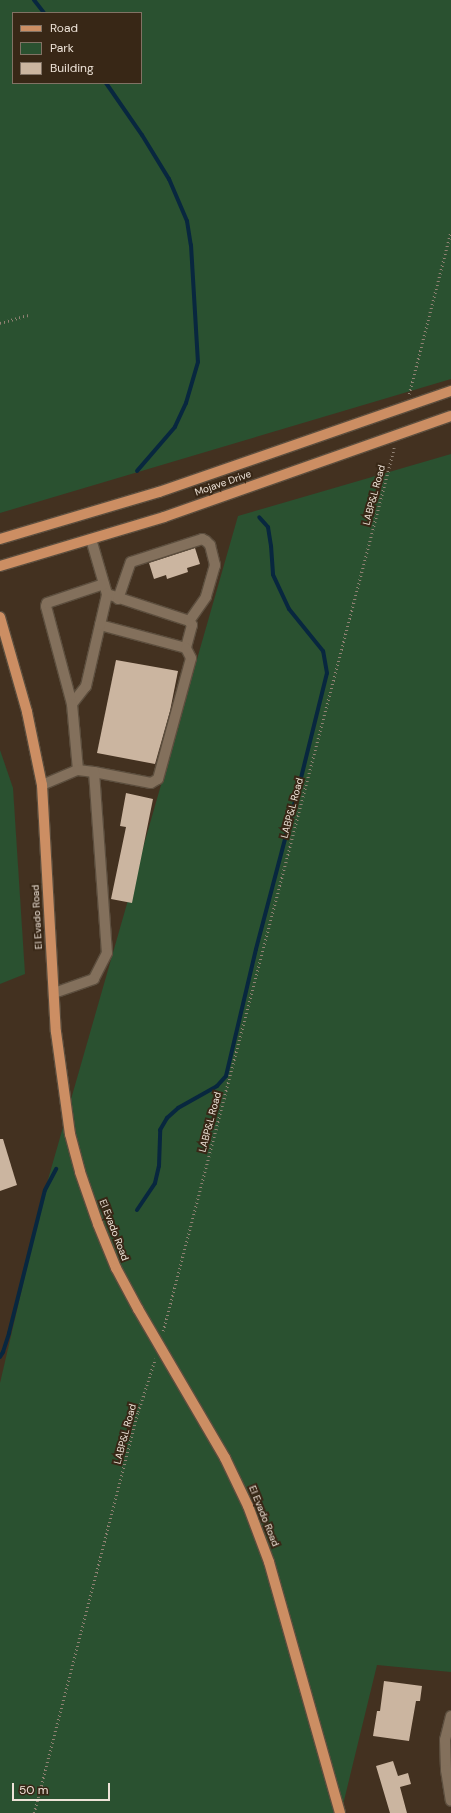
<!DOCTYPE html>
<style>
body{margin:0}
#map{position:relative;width:451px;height:1813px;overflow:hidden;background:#433120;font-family:"DM Sans",sans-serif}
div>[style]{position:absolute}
.green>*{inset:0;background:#2a5130}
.stream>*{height:4px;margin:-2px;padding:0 2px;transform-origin:2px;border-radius:2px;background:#08273f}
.building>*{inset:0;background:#cbb5a0}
.path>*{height:2.5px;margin-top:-1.25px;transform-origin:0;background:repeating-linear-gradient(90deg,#908173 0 1px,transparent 0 4px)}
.roads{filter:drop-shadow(1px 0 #5c4e3e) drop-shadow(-1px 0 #5c4e3e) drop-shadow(0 1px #5c4e3e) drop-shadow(0 -1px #5c4e3e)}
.minor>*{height:10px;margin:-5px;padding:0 5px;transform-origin:5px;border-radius:5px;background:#83705c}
.major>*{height:10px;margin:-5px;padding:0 5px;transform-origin:5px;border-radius:5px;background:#cc8e63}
span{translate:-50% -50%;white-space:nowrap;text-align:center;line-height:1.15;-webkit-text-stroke:4px #382716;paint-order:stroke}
.street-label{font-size:10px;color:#eee3d8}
.legend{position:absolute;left:12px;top:12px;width:130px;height:72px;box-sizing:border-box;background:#382716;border:1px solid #817264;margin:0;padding:5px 7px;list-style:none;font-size:12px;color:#eee3d8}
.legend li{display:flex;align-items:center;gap:8px;height:20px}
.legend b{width:20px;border:1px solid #817264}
.scale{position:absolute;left:12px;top:1783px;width:98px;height:18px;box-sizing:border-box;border:2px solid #eee3d8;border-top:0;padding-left:5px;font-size:12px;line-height:14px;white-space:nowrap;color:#eee3d8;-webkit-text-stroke:3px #382716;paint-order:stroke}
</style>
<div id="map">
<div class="green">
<div style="clip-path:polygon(evenodd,0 0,451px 0,451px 379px,0 513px,0 0,13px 13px,141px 13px,141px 83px,13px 83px,13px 13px)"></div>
<div style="clip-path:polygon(451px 454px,451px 1672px,377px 1665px,341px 1813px,0 1813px,0 1383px,45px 1190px,238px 516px)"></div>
<div style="clip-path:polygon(0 750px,13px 788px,25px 974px,0 984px)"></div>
</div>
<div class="stream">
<div style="left:34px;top:0;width:16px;rotate:52deg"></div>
<div style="left:106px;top:83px;width:63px;rotate:55.3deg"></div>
<div style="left:142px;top:135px;width:52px;rotate:58.5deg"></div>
<div style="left:169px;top:179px;width:46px;rotate:66.8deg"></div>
<div style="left:187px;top:221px;width:24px;rotate:81deg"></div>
<div style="left:191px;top:245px;width:117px;rotate:86.6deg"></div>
<div style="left:198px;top:362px;width:43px;rotate:106.3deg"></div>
<div style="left:186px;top:403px;width:26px;rotate:115deg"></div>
<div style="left:175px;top:427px;width:58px;rotate:130.8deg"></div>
<div style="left:137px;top:1210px;width:32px;rotate:-56deg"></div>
<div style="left:155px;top:1183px;width:17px;rotate:-77deg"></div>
<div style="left:159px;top:1166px;width:36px;rotate:-88deg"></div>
<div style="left:160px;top:1130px;width:14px;rotate:-60deg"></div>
<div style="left:167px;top:1118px;width:15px;rotate:-42deg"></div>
<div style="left:178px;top:1108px;width:45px;rotate:-29.4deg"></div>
<div style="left:217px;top:1086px;width:13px;rotate:-48deg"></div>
<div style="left:226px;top:1076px;width:130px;rotate:-76.7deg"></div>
<div style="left:256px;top:949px;width:169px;rotate:-75.2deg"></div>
<div style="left:299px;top:786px;width:116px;rotate:-76.1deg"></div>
<div style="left:327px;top:673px;width:22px;rotate:-100deg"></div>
<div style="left:323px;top:651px;width:54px;rotate:-129deg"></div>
<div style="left:289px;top:609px;width:38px;rotate:-115deg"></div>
<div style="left:273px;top:574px;width:28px;rotate:-94deg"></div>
<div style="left:271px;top:546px;width:19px;rotate:-99deg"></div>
<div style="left:268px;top:527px;width:13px;rotate:-132deg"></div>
<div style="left:0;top:1357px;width:6px;rotate:-59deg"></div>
<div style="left:3px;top:1352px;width:20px;rotate:-72deg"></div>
<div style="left:9px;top:1333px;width:147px;rotate:-75.9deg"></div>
<div style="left:45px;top:1190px;width:24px;rotate:-62deg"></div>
</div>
<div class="building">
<div style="clip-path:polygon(195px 548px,200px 564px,187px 568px,188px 572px,167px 579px,166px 575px,154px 579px,149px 563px)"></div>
<div style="clip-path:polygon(116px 660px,178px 671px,170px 711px,155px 764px,97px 753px)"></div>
<div style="clip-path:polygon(126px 793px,153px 799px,132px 903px,111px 899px,126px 827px,120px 826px)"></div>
<div style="clip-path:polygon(0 1139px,3px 1139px,17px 1185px,0 1191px)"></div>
<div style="clip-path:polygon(384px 1681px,422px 1686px,420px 1701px,416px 1701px,409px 1741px,373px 1736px,377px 1711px,380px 1711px)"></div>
<div style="clip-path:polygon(393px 1761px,398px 1776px,408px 1773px,411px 1784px,400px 1787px,407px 1813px,390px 1813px,376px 1766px)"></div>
</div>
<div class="path">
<div style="left:0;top:323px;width:29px;rotate:-16deg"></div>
<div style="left:409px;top:394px;width:168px;rotate:-75.6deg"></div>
<div style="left:163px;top:1331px;width:913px;rotate:-75.34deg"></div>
<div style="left:34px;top:1813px;width:414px;rotate:-75.5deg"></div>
<div style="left:138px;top:1412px;width:56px;rotate:-72.2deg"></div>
</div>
<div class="roads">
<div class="minor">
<div style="left:91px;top:539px;width:57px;rotate:73.8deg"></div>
<div style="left:107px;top:594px;width:86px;rotate:18.2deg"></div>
<div style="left:189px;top:621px;width:5px;rotate:53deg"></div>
<div style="left:192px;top:625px;width:24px;rotate:105deg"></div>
<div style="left:186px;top:648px;width:89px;rotate:-165deg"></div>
<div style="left:100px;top:625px;width:63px;rotate:102.9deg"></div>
<div style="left:86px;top:686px;width:23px;rotate:128deg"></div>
<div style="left:72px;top:704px;width:101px;rotate:-104.9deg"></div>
<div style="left:46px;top:606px;width:3px;rotate:-72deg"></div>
<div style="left:47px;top:603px;width:60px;rotate:-18.4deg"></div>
<div style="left:118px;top:599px;width:39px;rotate:-71deg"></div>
<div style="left:131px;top:562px;width:75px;rotate:-17.9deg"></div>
<div style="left:202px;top:539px;width:4px;rotate:27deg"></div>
<div style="left:206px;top:541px;width:6px;rotate:45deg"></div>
<div style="left:210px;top:545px;width:21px;rotate:76deg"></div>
<div style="left:215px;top:565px;width:33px;rotate:106deg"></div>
<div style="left:206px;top:597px;width:29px;rotate:125deg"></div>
<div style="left:100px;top:625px;width:32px;rotate:-77deg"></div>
<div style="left:72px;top:704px;width:66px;rotate:84.8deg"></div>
<div style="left:94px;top:772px;width:58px;rotate:10.9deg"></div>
<div style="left:151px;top:783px;width:8px;rotate:-30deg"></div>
<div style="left:158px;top:779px;width:125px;rotate:-74.7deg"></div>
<div style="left:191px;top:658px;width:11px;rotate:-117deg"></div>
<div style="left:42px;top:785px;width:39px;rotate:-23deg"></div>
<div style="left:78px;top:770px;width:16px;rotate:7deg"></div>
<div style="left:94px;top:772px;width:181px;rotate:85.9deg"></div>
<div style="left:107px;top:953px;width:29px;rotate:117deg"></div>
<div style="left:94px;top:979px;width:42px;rotate:160.7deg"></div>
<div style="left:451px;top:1716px;width:25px;rotate:104deg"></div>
<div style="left:445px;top:1740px;width:30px;rotate:88deg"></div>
<div style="left:446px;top:1770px;width:31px;rotate:81deg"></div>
</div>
<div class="major">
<div style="left:0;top:539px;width:166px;rotate:-16.5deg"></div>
<div style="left:159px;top:492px;width:309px;rotate:-19.1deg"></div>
<div style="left:0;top:566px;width:171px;rotate:-16.6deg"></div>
<div style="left:164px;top:517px;width:304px;rotate:-19.4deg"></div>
<div style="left:0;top:617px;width:99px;rotate:74.1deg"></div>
<div style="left:27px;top:712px;width:75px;rotate:78.4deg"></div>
<div style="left:42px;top:785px;width:247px;rotate:86.8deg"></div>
<div style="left:56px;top:1032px;width:103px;rotate:82.2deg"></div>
<div style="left:70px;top:1134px;width:39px;rotate:75deg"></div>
<div style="left:80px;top:1172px;width:55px;rotate:70.9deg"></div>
<div style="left:98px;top:1224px;width:48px;rotate:67.8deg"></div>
<div style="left:116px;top:1268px;width:47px;rotate:61.8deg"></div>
<div style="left:138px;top:1309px;width:173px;rotate:59.7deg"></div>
<div style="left:225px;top:1458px;width:53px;rotate:64.4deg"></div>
<div style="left:248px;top:1506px;width:60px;rotate:69.4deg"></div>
<div style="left:269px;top:1562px;width:261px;rotate:74.2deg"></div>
</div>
</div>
<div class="street-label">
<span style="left:223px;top:483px;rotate:-19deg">Mojave Drive</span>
<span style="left:374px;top:495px;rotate:-75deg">LABP&amp;L Road</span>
<span style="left:292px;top:808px;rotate:-75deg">LABP&amp;L Road</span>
<span style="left:37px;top:917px;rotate:-93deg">El Evado Road</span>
<span style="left:210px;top:1122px;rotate:-75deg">LABP&amp;L Road</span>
<span style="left:114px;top:1230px;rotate:69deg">El Evado Road</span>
<span style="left:125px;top:1434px;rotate:-75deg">LABP&amp;L Road</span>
<span style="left:264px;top:1516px;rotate:68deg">El Evado Road</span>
</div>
<ul class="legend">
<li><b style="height:5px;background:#cc8e63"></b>Road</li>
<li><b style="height:11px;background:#2a5130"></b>Park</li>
<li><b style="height:11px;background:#cbb5a0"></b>Building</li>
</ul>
<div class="scale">50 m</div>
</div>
